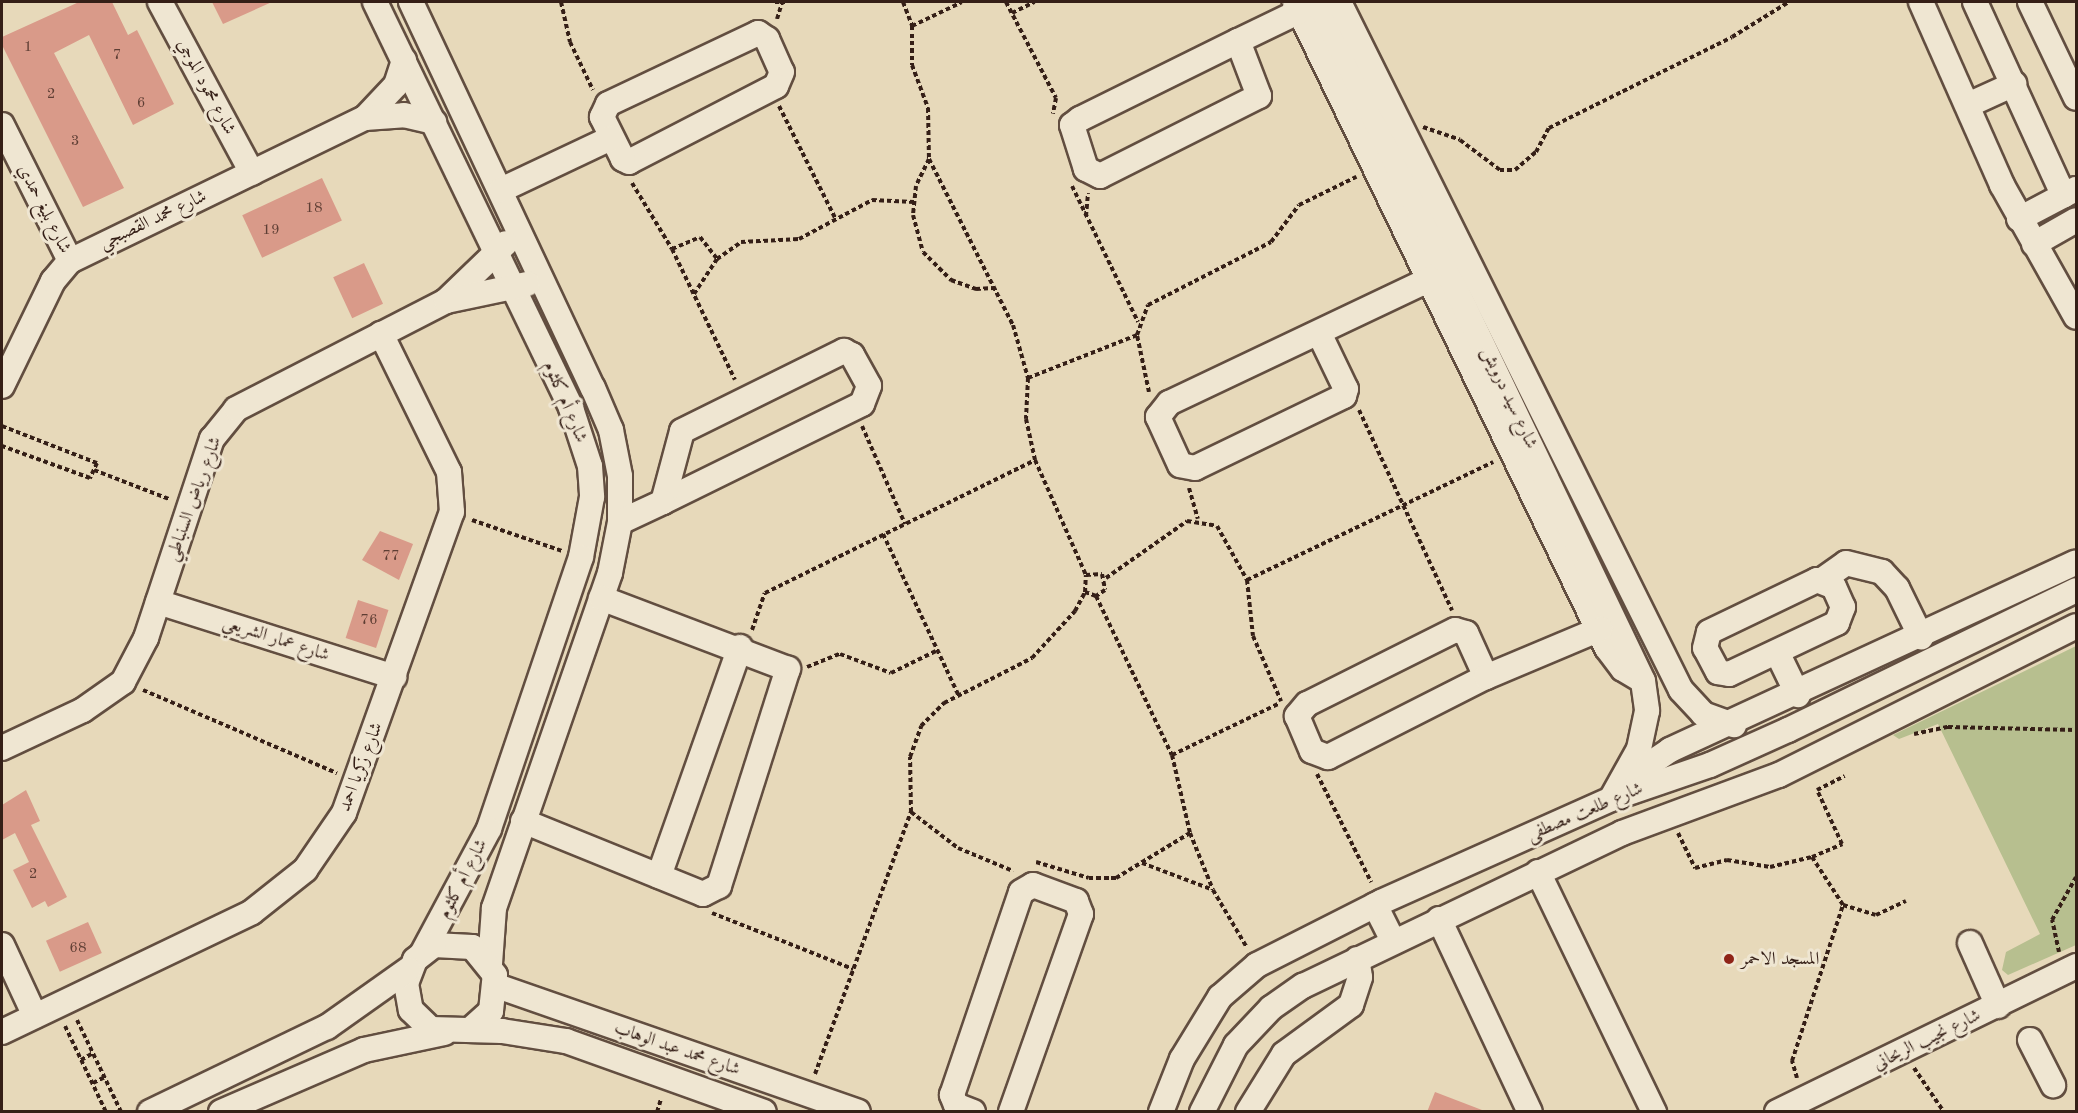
<!DOCTYPE html>
<meta charset="utf-8">
<style>
body{margin:0}
#map{position:relative;width:2078px;height:1113px;overflow:hidden;background:#e7d9ba;font-family:"Old Standard TT",Amiri,serif}
div>[style]{position:absolute}
.green>*{inset:0;background:#b7bf8f}
.building>*{inset:0;background:#d99a89;transform-origin:0 0}
.path>*{height:4px;margin-top:-2px;transform-origin:0;background:repeating-linear-gradient(90deg,#351f17 0 4.5px,transparent 0 7.5px)}
.roads{filter:drop-shadow(2px 0 #624e40) drop-shadow(-2px 0 #624e40) drop-shadow(0 2px #624e40) drop-shadow(0 -2px #624e40)}
.minor>*{height:24px;margin:-12px;padding:0 12px;transform-origin:12px;border-radius:12px;background:#efe6d2}
.dots>*{width:16px;height:16px;translate:-50% -50%;box-sizing:border-box;border:3px solid #efe6d2;border-radius:50%}
span{translate:-50% -50%;white-space:nowrap;text-align:center;line-height:1.15;-webkit-text-stroke:6px #efe6d2;paint-order:stroke}
.number-label{font-size:15px;color:#5e3e34}
.number-label span{-webkit-text-stroke-width:0}
.street-label{font-size:18px;color:#351f17}
.poi-label{font-size:18px;color:#351f17}
.left{translate:0 -50%;text-align:left}
.frame{position:absolute;inset:0;border:3px solid #351f17;pointer-events:none}
</style>
<div id="map">
<div class="green">
<div style="clip-path:polygon(2076px 646px,2076px 945px,2008px 975px,2002px 970px,2006px 952px,2040px 934px,1938px 724px,1899px 739px,1893px 735px)"></div>
</div>
<div class="building">
<div style="clip-path:polygon(79px 2px,112px 2px,128px 35px,137px 30px,174px 104px,133px 125px,89px 35px,54px 53px,124px 188px,83px 207px,2px 45px,2px 37px)"></div>
<div style="clip-path:polygon(212px 2px,272px 2px,223px 24px)"></div>
<div style="left:322px;top:178px;width:47px;height:88px;rotate:65deg"></div>
<div style="left:364px;top:263px;width:45px;height:34px;rotate:65deg"></div>
<div style="clip-path:polygon(380px 531px,413px 544px,399px 580px,362px 560px)"></div>
<div style="left:358px;top:600px;width:32px;height:40px;rotate:18deg"></div>
<div style="clip-path:polygon(26px 790px,40px 821px,31px 825px,67px 897px,48px 907px,45px 901px,32px 908px,13px 870px,29px 862px,15px 833px,2px 840px,2px 805px)"></div>
<div style="left:88px;top:922px;width:34px;height:46px;rotate:66deg"></div>
<div style="clip-path:polygon(1435px 1092px,1482px 1110px,1482px 1112px,1427px 1112px)"></div>
</div>
<div class="path">
<div style="left:561px;top:2px;width:41px;rotate:77.3deg"></div>
<div style="left:570px;top:42px;width:53px;rotate:64.4deg"></div>
<div style="left:775px;top:2px;width:10px"></div>
<div style="left:903px;top:2px;width:26px;rotate:69deg"></div>
<div style="left:912px;top:26px;width:39px;rotate:90deg"></div>
<div style="left:912px;top:65px;width:46px;rotate:69.6deg"></div>
<div style="left:928px;top:108px;width:51px;rotate:88.9deg"></div>
<div style="left:929px;top:159px;width:186px;rotate:63.2deg"></div>
<div style="left:1013px;top:325px;width:55px;rotate:74.2deg"></div>
<div style="left:1028px;top:378px;width:41px;rotate:92.8deg"></div>
<div style="left:1026px;top:419px;width:42px;rotate:77.6deg"></div>
<div style="left:1035px;top:460px;width:126px;rotate:66.1deg"></div>
<div style="left:1006px;top:2px;width:108px;rotate:62.5deg"></div>
<div style="left:1056px;top:98px;width:16px;rotate:101deg"></div>
<div style="left:1012px;top:13px;width:25px;rotate:-26deg"></div>
<div style="left:777px;top:19px;width:17px;rotate:-73deg"></div>
<div style="left:912px;top:26px;width:55px;rotate:-25.6deg"></div>
<div style="left:779px;top:106px;width:125px;rotate:63.4deg"></div>
<div style="left:1423px;top:127px;width:39px;rotate:19deg"></div>
<div style="left:1460px;top:140px;width:50px;rotate:36.9deg"></div>
<div style="left:1500px;top:170px;width:15px"></div>
<div style="left:1515px;top:170px;width:28px;rotate:-41deg"></div>
<div style="left:1536px;top:152px;width:27px;rotate:-62deg"></div>
<div style="left:1549px;top:128px;width:204px;rotate:-26.4deg"></div>
<div style="left:1732px;top:37px;width:67px;rotate:-31.6deg"></div>
<div style="left:929px;top:159px;width:30px;rotate:116deg"></div>
<div style="left:916px;top:186px;width:29px;rotate:96deg"></div>
<div style="left:913px;top:215px;width:38px;rotate:75deg"></div>
<div style="left:923px;top:252px;width:40px;rotate:45deg"></div>
<div style="left:951px;top:280px;width:27px;rotate:20deg"></div>
<div style="left:976px;top:289px;width:17px;rotate:-3deg"></div>
<div style="left:632px;top:183px;width:77px;rotate:58.8deg"></div>
<div style="left:672px;top:249px;width:145px;rotate:64.3deg"></div>
<div style="left:1072px;top:186px;width:151px;rotate:64.1deg"></div>
<div style="left:1086px;top:216px;width:23px;rotate:-85deg"></div>
<div style="left:672px;top:249px;width:30px;rotate:-23deg"></div>
<div style="left:700px;top:237px;width:28px;rotate:52deg"></div>
<div style="left:694px;top:294px;width:42px;rotate:-56.7deg"></div>
<div style="left:717px;top:259px;width:29px;rotate:-35deg"></div>
<div style="left:741px;top:242px;width:58px;rotate:-3deg"></div>
<div style="left:799px;top:239px;width:83px;rotate:-28.1deg"></div>
<div style="left:872px;top:200px;width:42px;rotate:2.7deg"></div>
<div style="left:1028px;top:378px;width:117px;rotate:-21.5deg"></div>
<div style="left:1149px;top:392px;width:58px;rotate:-101.9deg"></div>
<div style="left:1137px;top:335px;width:32px;rotate:-70deg"></div>
<div style="left:1148px;top:305px;width:138px;rotate:-27.1deg"></div>
<div style="left:1271px;top:242px;width:46px;rotate:-52.9deg"></div>
<div style="left:1299px;top:205px;width:64px;rotate:-26.2deg"></div>
<div style="left:1359px;top:410px;width:221px;rotate:65.1deg"></div>
<div style="left:2px;top:426px;width:102px;rotate:21.3deg"></div>
<div style="left:97px;top:463px;width:17px;rotate:115deg"></div>
<div style="left:90px;top:478px;width:94px;rotate:-160deg"></div>
<div style="left:862px;top:426px;width:107px;rotate:66.3deg"></div>
<div style="left:94px;top:470px;width:80px;rotate:21.1deg"></div>
<div style="left:1189px;top:488px;width:32px;rotate:74deg"></div>
<div style="left:472px;top:520px;width:95px;rotate:19deg"></div>
<div style="left:883px;top:534px;width:179px;rotate:64.9deg"></div>
<div style="left:1106px;top:578px;width:99px;rotate:-35.1deg"></div>
<div style="left:1187px;top:521px;width:30px;rotate:9deg"></div>
<div style="left:1217px;top:526px;width:62px;rotate:60.9deg"></div>
<div style="left:1247px;top:580px;width:56px;rotate:83.9deg"></div>
<div style="left:1253px;top:636px;width:71px;rotate:66.7deg"></div>
<div style="left:1247px;top:580px;width:273px;rotate:-25.6deg"></div>
<div style="left:1096px;top:596px;width:176px;rotate:64.5deg"></div>
<div style="left:1172px;top:755px;width:80px;rotate:77deg"></div>
<div style="left:1190px;top:833px;width:61px;rotate:68deg"></div>
<div style="left:1213px;top:890px;width:65px;rotate:59.5deg"></div>
<div style="left:752px;top:630px;width:39px;rotate:-71deg"></div>
<div style="left:765px;top:593px;width:301px;rotate:-26.2deg"></div>
<div style="left:807px;top:667px;width:35px;rotate:-22deg"></div>
<div style="left:840px;top:654px;width:54px;rotate:20.4deg"></div>
<div style="left:891px;top:673px;width:52px;rotate:-26.1deg"></div>
<div style="left:143px;top:690px;width:211px;rotate:23.2deg"></div>
<div style="left:1914px;top:734px;width:35px;rotate:-12deg"></div>
<div style="left:1948px;top:727px;width:128px;rotate:1.3deg"></div>
<div style="left:1172px;top:755px;width:118px;rotate:-25.7deg"></div>
<div style="left:1317px;top:774px;width:121px;rotate:63.4deg"></div>
<div style="left:911px;top:812px;width:59px;rotate:37.5deg"></div>
<div style="left:958px;top:848px;width:60px;rotate:22.7deg"></div>
<div style="left:1678px;top:833px;width:39px;rotate:64deg"></div>
<div style="left:1695px;top:868px;width:33px;rotate:-14deg"></div>
<div style="left:1727px;top:860px;width:44px;rotate:9.2deg"></div>
<div style="left:1770px;top:867px;width:43px;rotate:-13.4deg"></div>
<div style="left:1812px;top:857px;width:57px;rotate:57.1deg"></div>
<div style="left:1812px;top:857px;width:33px;rotate:-23deg"></div>
<div style="left:1842px;top:844px;width:60px;rotate:-114.8deg"></div>
<div style="left:1817px;top:790px;width:31px;rotate:-27deg"></div>
<div style="left:1036px;top:862px;width:55px;rotate:16.8deg"></div>
<div style="left:1089px;top:878px;width:27px"></div>
<div style="left:1116px;top:878px;width:87px;rotate:-31.3deg"></div>
<div style="left:1142px;top:863px;width:76px;rotate:20.8deg"></div>
<div style="left:712px;top:913px;width:152px;rotate:21.7deg"></div>
<div style="left:2059px;top:952px;width:33px;rotate:-102deg"></div>
<div style="left:2052px;top:920px;width:49px;rotate:-60.8deg"></div>
<div style="left:77px;top:1020px;width:102px;rotate:64.4deg"></div>
<div style="left:65px;top:1026px;width:95px;rotate:64.5deg"></div>
<div style="left:81px;top:1060px;width:14px;rotate:-30deg"></div>
<div style="left:1914px;top:1068px;width:53px;rotate:55.7deg"></div>
<div style="left:815px;top:1074px;width:279px;rotate:-69.9deg"></div>
<div style="left:911px;top:812px;width:55px;rotate:-91deg"></div>
<div style="left:910px;top:757px;width:33px;rotate:-70deg"></div>
<div style="left:921px;top:726px;width:33px;rotate:-45deg"></div>
<div style="left:944px;top:703px;width:99px;rotate:-27.1deg"></div>
<div style="left:1032px;top:658px;width:64px;rotate:-47.5deg"></div>
<div style="left:1075px;top:611px;width:21px;rotate:-62deg"></div>
<div style="left:1085px;top:592px;width:17px;rotate:-87deg"></div>
<div style="left:1086px;top:575px;width:16px;rotate:-4deg"></div>
<div style="left:1102px;top:574px;width:16px;rotate:79deg"></div>
<div style="left:1105px;top:590px;width:11px;rotate:146deg"></div>
<div style="left:1096px;top:596px;width:12px;rotate:-160deg"></div>
<div style="left:1797px;top:1078px;width:18px;rotate:-106deg"></div>
<div style="left:1792px;top:1061px;width:164px;rotate:-71.9deg"></div>
<div style="left:1843px;top:905px;width:34px;rotate:17deg"></div>
<div style="left:1876px;top:915px;width:33px;rotate:-25deg"></div>
<div style="left:93px;top:1083px;width:13px;rotate:-27deg"></div>
<div style="left:657px;top:1112px;width:14px;rotate:-73deg"></div>
</div>
<div class="roads">
<div class="minor">
<div style="left:160px;top:2px;width:194px;rotate:61.7deg"></div>
<div style="left:375px;top:2px;width:451px;rotate:64.2deg"></div>
<div style="left:571px;top:408px;width:61px;rotate:71.9deg"></div>
<div style="left:590px;top:466px;width:31px;rotate:86deg"></div>
<div style="left:592px;top:497px;width:61px;rotate:100.4deg"></div>
<div style="left:581px;top:557px;width:287px;rotate:108.7deg"></div>
<div style="left:489px;top:829px;width:140px;rotate:118.2deg"></div>
<div style="left:411px;top:2px;width:427px;rotate:64.8deg"></div>
<div style="left:593px;top:388px;width:46px;rotate:66.8deg"></div>
<div style="left:611px;top:430px;width:47px;rotate:78.9deg"></div>
<div style="left:620px;top:476px;width:46px;rotate:90deg"></div>
<div style="left:620px;top:522px;width:52px;rotate:101.1deg"></div>
<div style="left:610px;top:573px;width:355px;rotate:109.1deg"></div>
<div style="left:494px;top:908px;width:56px;rotate:94.1deg"></div>
<div style="left:1295px;top:2px;width:717px;rotate:64.22deg"></div>
<div style="left:1607px;top:648px;width:26px;rotate:53deg"></div>
<div style="left:1623px;top:669px;width:21px;rotate:31deg"></div>
<div style="left:1319px;top:2px;width:752px;rotate:64.49deg"></div>
<div style="left:1643px;top:681px;width:30px;rotate:82deg"></div>
<div style="left:1647px;top:711px;width:39px;rotate:102deg"></div>
<div style="left:1639px;top:749px;width:57px;rotate:119.2deg"></div>
<div style="left:1339px;top:2px;width:768px;rotate:63.57deg"></div>
<div style="left:1681px;top:690px;width:33px;rotate:47deg"></div>
<div style="left:1703px;top:714px;width:33px;rotate:20deg"></div>
<div style="left:1921px;top:2px;width:200px;rotate:66.1deg"></div>
<div style="left:2002px;top:185px;width:151px;rotate:60.7deg"></div>
<div style="left:1975px;top:2px;width:213px;rotate:65.4deg"></div>
<div style="left:2030px;top:2px;width:106px;rotate:64.4deg"></div>
<div style="left:758px;top:33px;width:11px;rotate:34deg"></div>
<div style="left:767px;top:39px;width:36px;rotate:66deg"></div>
<div style="left:782px;top:72px;width:15px;rotate:113deg"></div>
<div style="left:776px;top:86px;width:165px;rotate:152.7deg"></div>
<div style="left:629px;top:162px;width:7px;rotate:-153deg"></div>
<div style="left:623px;top:159px;width:47px;rotate:-116.6deg"></div>
<div style="left:602px;top:117px;width:14px;rotate:-65deg"></div>
<div style="left:608px;top:104px;width:166px;rotate:-25.3deg"></div>
<div style="left:1238px;top:41px;width:59px;rotate:69.1deg"></div>
<div style="left:1259px;top:96px;width:178px;rotate:153.3deg"></div>
<div style="left:1100px;top:176px;width:16px;rotate:-153deg"></div>
<div style="left:1086px;top:169px;width:46px;rotate:-107.7deg"></div>
<div style="left:1072px;top:125px;width:10px;rotate:-37deg"></div>
<div style="left:1080px;top:119px;width:176px;rotate:-26.3deg"></div>
<div style="left:1238px;top:41px;width:69px;rotate:-25.8deg"></div>
<div style="left:1968px;top:105px;width:51px;rotate:-24.5deg"></div>
<div style="left:365px;top:118px;width:45px;rotate:-46.8deg"></div>
<div style="left:396px;top:85px;width:26px;rotate:-72deg"></div>
<div style="left:2px;top:125px;width:152px;rotate:63.4deg"></div>
<div style="left:501px;top:190px;width:122px;rotate:-25.3deg"></div>
<div style="left:2019px;top:219px;width:64px;rotate:-27.8deg"></div>
<div style="left:2034px;top:244px;width:48px;rotate:-29.7deg"></div>
<div style="left:446px;top:301px;width:83px;rotate:-44deg"></div>
<div style="left:1319px;top:333px;width:62px;rotate:64.3deg"></div>
<div style="left:1346px;top:389px;width:7px;rotate:106deg"></div>
<div style="left:1344px;top:396px;width:165px;rotate:154.2deg"></div>
<div style="left:1195px;top:468px;width:15px;rotate:-169deg"></div>
<div style="left:1180px;top:465px;width:53px;rotate:-114.6deg"></div>
<div style="left:1158px;top:417px;width:18px;rotate:-52deg"></div>
<div style="left:1169px;top:403px;width:289px;rotate:-25.4deg"></div>
<div style="left:844px;top:351px;width:9px;rotate:27deg"></div>
<div style="left:852px;top:355px;width:35px;rotate:61deg"></div>
<div style="left:869px;top:386px;width:19px;rotate:111deg"></div>
<div style="left:862px;top:404px;width:222px;rotate:153.8deg"></div>
<div style="left:663px;top:502px;width:73px;rotate:-75deg"></div>
<div style="left:682px;top:431px;width:181px;rotate:-26.3deg"></div>
<div style="left:2px;top:386px;width:117px;rotate:-64.1deg"></div>
<div style="left:53px;top:281px;width:26px;rotate:-50deg"></div>
<div style="left:70px;top:261px;width:328px;rotate:-25.9deg"></div>
<div style="left:365px;top:118px;width:39px;rotate:-4deg"></div>
<div style="left:404px;top:115px;width:31px;rotate:13deg"></div>
<div style="left:620px;top:522px;width:47px;rotate:-24.9deg"></div>
<div style="left:1817px;top:580px;width:18px;rotate:22deg"></div>
<div style="left:1834px;top:587px;width:22px;rotate:66deg"></div>
<div style="left:1843px;top:607px;width:17px;rotate:111deg"></div>
<div style="left:1837px;top:623px;width:119px;rotate:154.7deg"></div>
<div style="left:1729px;top:674px;width:11px;rotate:-170deg"></div>
<div style="left:1718px;top:672px;width:27px;rotate:-118deg"></div>
<div style="left:1705px;top:648px;width:16px;rotate:-76deg"></div>
<div style="left:1709px;top:632px;width:120px;rotate:-25.7deg"></div>
<div style="left:1822px;top:580px;width:29px;rotate:-35deg"></div>
<div style="left:1846px;top:563px;width:37px;rotate:14deg"></div>
<div style="left:1882px;top:572px;width:22px;rotate:47deg"></div>
<div style="left:1897px;top:588px;width:55px;rotate:63.9deg"></div>
<div style="left:158px;top:602px;width:248px;rotate:17.6deg"></div>
<div style="left:1777px;top:652px;width:48px;rotate:64deg"></div>
<div style="left:1486px;top:677px;width:48px;rotate:-114.4deg"></div>
<div style="left:1466px;top:633px;width:11px;rotate:-165deg"></div>
<div style="left:1455px;top:630px;width:165px;rotate:153.4deg"></div>
<div style="left:1307px;top:704px;width:16px;rotate:130deg"></div>
<div style="left:1297px;top:716px;width:38px;rotate:67deg"></div>
<div style="left:1312px;top:751px;width:17px;rotate:21deg"></div>
<div style="left:1328px;top:757px;width:177px;rotate:-26.9deg"></div>
<div style="left:1486px;top:677px;width:124px;rotate:-22.8deg"></div>
<div style="left:2px;top:748px;width:89px;rotate:-25.1deg"></div>
<div style="left:83px;top:710px;width:49px;rotate:-35deg"></div>
<div style="left:123px;top:682px;width:50px;rotate:-62.4deg"></div>
<div style="left:146px;top:638px;width:210px;rotate:-71.7deg"></div>
<div style="left:212px;top:439px;width:38px;rotate:-51deg"></div>
<div style="left:236px;top:409px;width:236px;rotate:-27.2deg"></div>
<div style="left:446px;top:301px;width:83px;rotate:-11.9deg"></div>
<div style="left:1632px;top:791px;width:34px;rotate:-56deg"></div>
<div style="left:1651px;top:763px;width:23px;rotate:-34deg"></div>
<div style="left:1670px;top:750px;width:447px;rotate:-24.8deg"></div>
<div style="left:523px;top:821px;width:194px;rotate:22.1deg"></div>
<div style="left:703px;top:894px;width:18px;rotate:-27deg"></div>
<div style="left:719px;top:886px;width:228px;rotate:-72.4deg"></div>
<div style="left:788px;top:669px;width:200px;rotate:-159.2deg"></div>
<div style="left:1538px;top:872px;width:267px;rotate:64.2deg"></div>
<div style="left:659px;top:876px;width:243px;rotate:-70.5deg"></div>
<div style="left:1375px;top:905px;width:40px;rotate:63.4deg"></div>
<div style="left:1439px;top:919px;width:213px;rotate:64.8deg"></div>
<div style="left:1970px;top:943px;width:69px;rotate:66deg"></div>
<div style="left:2px;top:945px;width:78px;rotate:65.1deg"></div>
<div style="left:497px;top:986px;width:382px;rotate:19.2deg"></div>
<div style="left:471px;top:1029px;width:27px;rotate:-42deg"></div>
<div style="left:491px;top:1011px;width:36px;rotate:-84deg"></div>
<div style="left:495px;top:975px;width:36px;rotate:-129deg"></div>
<div style="left:472px;top:947px;width:38px;rotate:-177deg"></div>
<div style="left:434px;top:945px;width:24px;rotate:142deg"></div>
<div style="left:415px;top:960px;width:25px;rotate:111deg"></div>
<div style="left:406px;top:983px;width:27px;rotate:80deg"></div>
<div style="left:411px;top:1010px;width:28px;rotate:44deg"></div>
<div style="left:431px;top:1029px;width:71px;rotate:1.6deg"></div>
<div style="left:502px;top:1031px;width:65px;rotate:8.9deg"></div>
<div style="left:566px;top:1041px;width:210px;rotate:19.7deg"></div>
<div style="left:2px;top:1032px;width:277px;rotate:-25.6deg"></div>
<div style="left:252px;top:912px;width:68px;rotate:-38.4deg"></div>
<div style="left:305px;top:870px;width:69px;rotate:-55.6deg"></div>
<div style="left:344px;top:813px;width:320px;rotate:-70.3deg"></div>
<div style="left:452px;top:512px;width:40px;rotate:-94.3deg"></div>
<div style="left:449px;top:472px;width:154px;rotate:-116.2deg"></div>
<div style="left:2030px;top:1040px;width:51px;rotate:62.9deg"></div>
<div style="left:150px;top:1112px;width:196px;rotate:-25.7deg"></div>
<div style="left:327px;top:1027px;width:100px;rotate:-35.3deg"></div>
<div style="left:221px;top:1112px;width:156px;rotate:-23.4deg"></div>
<div style="left:364px;top:1050px;width:82px;rotate:-12deg"></div>
<div style="left:973px;top:1112px;width:18px;rotate:-158deg"></div>
<div style="left:956px;top:1105px;width:11px;rotate:-112deg"></div>
<div style="left:952px;top:1095px;width:214px;rotate:-71.2deg"></div>
<div style="left:1021px;top:892px;width:14px;rotate:-30deg"></div>
<div style="left:1033px;top:885px;width:46px;rotate:20.4deg"></div>
<div style="left:1076px;top:901px;width:14px;rotate:69deg"></div>
<div style="left:1081px;top:914px;width:210px;rotate:109.5deg"></div>
<div style="left:1161px;top:1112px;width:57px;rotate:-68.4deg"></div>
<div style="left:1182px;top:1059px;width:73px;rotate:-58.5deg"></div>
<div style="left:1220px;top:997px;width:49px;rotate:-40.9deg"></div>
<div style="left:1257px;top:965px;width:139px;rotate:-26.9deg"></div>
<div style="left:1381px;top:902px;width:252px;rotate:-24.1deg"></div>
<div style="left:1611px;top:799px;width:105px;rotate:-19deg"></div>
<div style="left:1710px;top:765px;width:85px;rotate:-24.2deg"></div>
<div style="left:1788px;top:730px;width:320px;rotate:-25.9deg"></div>
<div style="left:1202px;top:1112px;width:75px;rotate:-63.1deg"></div>
<div style="left:1236px;top:1045px;width:51px;rotate:-46.6deg"></div>
<div style="left:1271px;top:1008px;width:39px;rotate:-35deg"></div>
<div style="left:1303px;top:986px;width:354px;rotate:-25.6deg"></div>
<div style="left:1622px;top:833px;width:167px;rotate:-20.3deg"></div>
<div style="left:1779px;top:775px;width:332px;rotate:-26.6deg"></div>
<div style="left:1248px;top:1112px;width:68px;rotate:-58.2deg"></div>
<div style="left:1284px;top:1054px;width:83px;rotate:-36.2deg"></div>
<div style="left:1351px;top:1005px;width:29px;rotate:-72deg"></div>
<div style="left:1360px;top:977px;width:18px;rotate:-99deg"></div>
<div style="left:1777px;top:1112px;width:333px;rotate:-26deg"></div>
</div>
</div>
<div class="dots">
<div style="left:1729px;top:959px;background:#8f2418"></div>
</div>
<div class="number-label">
<span style="left:28px;top:48px">1</span>
<span style="left:117px;top:56px">7</span>
<span style="left:51px;top:95px">2</span>
<span style="left:141px;top:104px">6</span>
<span style="left:75px;top:142px">3</span>
<span style="left:314px;top:209px">18</span>
<span style="left:271px;top:231px">19</span>
<span style="left:391px;top:557px">77</span>
<span style="left:369px;top:621px">76</span>
<span style="left:33px;top:875px">2</span>
<span style="left:78px;top:949px">68</span>
</div>
<div class="street-label">
<span style="left:206px;top:87px;rotate:62deg">شارع محمود الموجي</span>
<span style="left:44px;top:209px;rotate:63deg">شارع بليغ حمدي</span>
<span style="left:153px;top:220px;rotate:-25deg">شارع محمد القصبجي</span>
<span style="left:1509px;top:398px;rotate:65deg">شارع سيد درويش</span>
<span style="left:565px;top:402px;rotate:67deg">شارع أم كلثوم</span>
<span style="left:194px;top:499px;rotate:-70deg">شارع رياض السنباطي</span>
<span style="left:276px;top:639px;rotate:18deg">شارع عمار الشريعي</span>
<span style="left:361px;top:767px;rotate:-69deg">شارع زكريا احمد</span>
<span style="left:1585px;top:812px;rotate:-23deg">شارع طلعت مصطفى</span>
<span style="left:463px;top:879px;rotate:-63deg">شارع أم كلثوم</span>
<span style="left:1927px;top:1040px;rotate:-26deg">شارع نجيب الريحاني</span>
<span style="left:677px;top:1049px;rotate:19deg">شارع محمد عبد الوهاب</span>
</div>
<div class="poi-label">
<span class="left" style="left:1741px;top:959px">المسجد الاحمر</span>
</div>
<div class="frame"></div>
</div>
